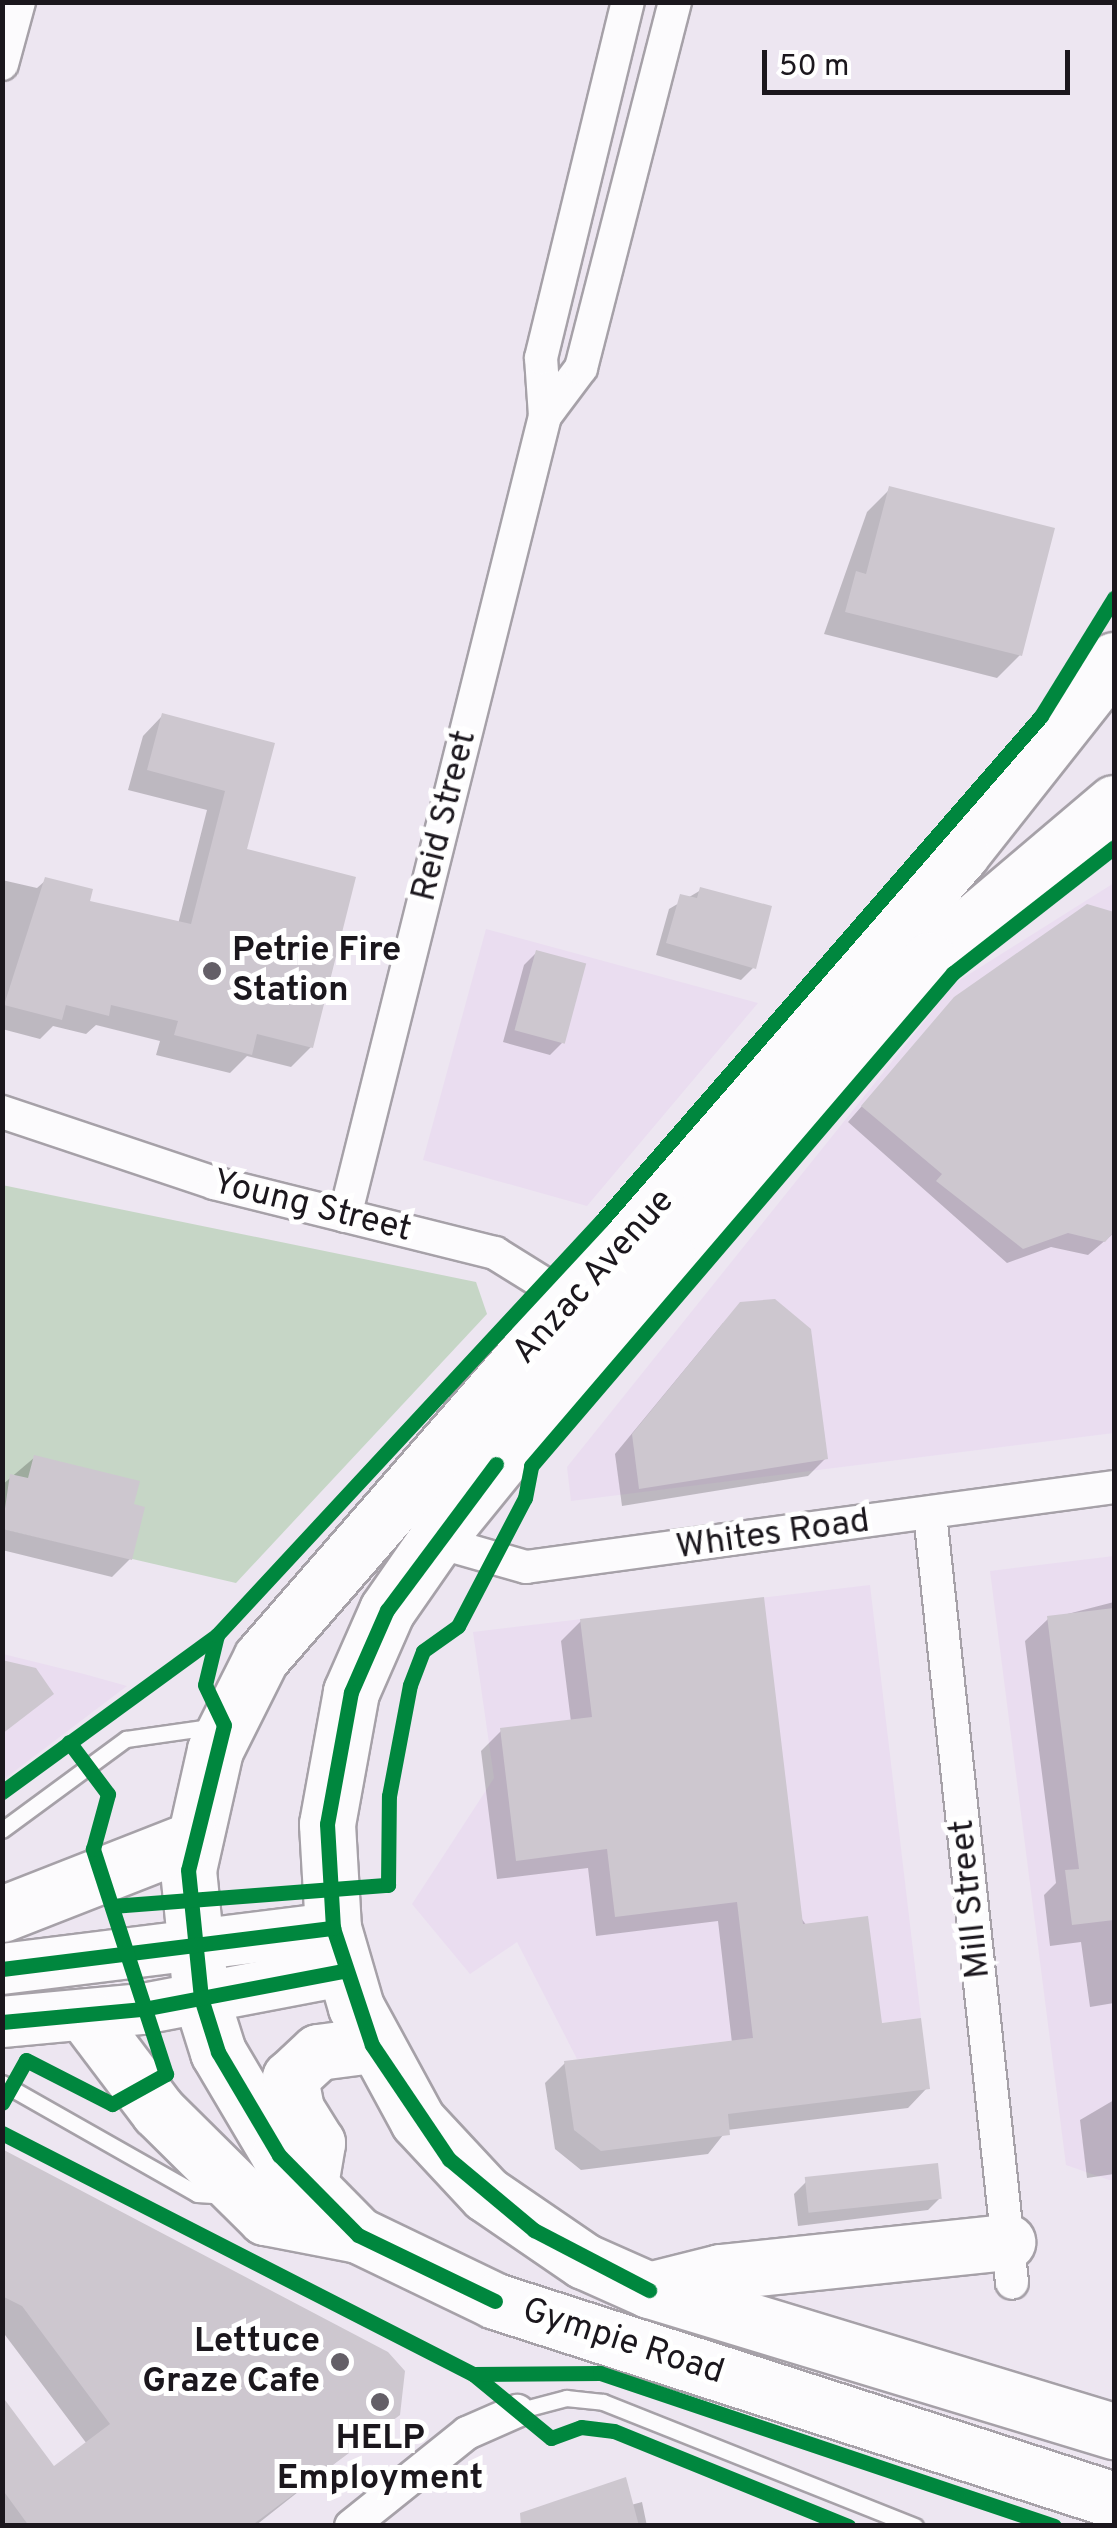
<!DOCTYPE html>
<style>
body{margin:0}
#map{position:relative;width:1117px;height:2528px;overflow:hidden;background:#ede6f1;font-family:Overpass,sans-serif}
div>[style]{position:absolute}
.built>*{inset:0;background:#eaddf0}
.green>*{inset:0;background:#c6d6c6}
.shadow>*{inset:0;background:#0003}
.building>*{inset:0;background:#cdc7cf;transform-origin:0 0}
.roads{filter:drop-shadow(2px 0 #a6a1a8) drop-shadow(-2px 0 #a6a1a8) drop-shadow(0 2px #a6a1a8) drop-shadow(0 -2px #a6a1a8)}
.lane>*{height:15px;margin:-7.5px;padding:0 7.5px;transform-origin:7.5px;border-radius:7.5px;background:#fcfbfd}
.street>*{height:32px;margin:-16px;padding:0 16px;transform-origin:16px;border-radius:16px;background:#fcfbfd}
.primary>*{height:50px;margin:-25px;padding:0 25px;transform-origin:25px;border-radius:25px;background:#fcfbfd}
.highway>*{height:55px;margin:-27.5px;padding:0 27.5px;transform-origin:27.5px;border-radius:27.5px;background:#fcfbfd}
.cycleway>*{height:15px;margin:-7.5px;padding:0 7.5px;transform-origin:7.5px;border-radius:7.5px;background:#00873e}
.dots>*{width:28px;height:28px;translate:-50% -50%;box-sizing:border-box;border:5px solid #fff;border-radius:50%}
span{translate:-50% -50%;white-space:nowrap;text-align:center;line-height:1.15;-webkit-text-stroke:10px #fff;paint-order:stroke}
.street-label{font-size:35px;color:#1b171d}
.poi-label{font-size:35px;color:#1b171d;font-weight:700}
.left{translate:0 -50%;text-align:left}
.right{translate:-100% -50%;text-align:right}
.frame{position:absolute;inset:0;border:5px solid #1b171d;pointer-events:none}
.scale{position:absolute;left:762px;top:50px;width:308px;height:45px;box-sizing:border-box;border:5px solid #1b171d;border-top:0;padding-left:12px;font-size:30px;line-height:35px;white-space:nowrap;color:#1b171d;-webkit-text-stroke:8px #fff;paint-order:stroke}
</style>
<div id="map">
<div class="built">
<div style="clip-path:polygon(1114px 883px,1114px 1433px,571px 1501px,567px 1467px,955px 983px)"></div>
<div style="clip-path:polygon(486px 929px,758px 1003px,587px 1206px,423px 1160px)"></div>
<div style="clip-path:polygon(1114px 1556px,1114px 2180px,1109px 2180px,1066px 2165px,990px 1571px)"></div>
<div style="clip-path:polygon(870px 1585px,921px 2018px,577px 2059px,517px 1942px,470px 1974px,412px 1904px,494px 1778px,473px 1632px)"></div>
<div style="clip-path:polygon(3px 1654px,84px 1674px,127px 1686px,3px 1780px)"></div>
</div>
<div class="green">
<div style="clip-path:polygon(2px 1185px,476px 1282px,487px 1314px,236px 1583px,3px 1529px)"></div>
</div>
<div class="shadow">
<div style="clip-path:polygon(890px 489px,1020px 655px,997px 678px,824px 634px,867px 512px)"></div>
<div style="clip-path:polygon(162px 716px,272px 744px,243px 851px,311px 1047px,291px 1067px,247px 1056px,230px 1073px,156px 1055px,160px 1041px,96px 1025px,86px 1034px,53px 1026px,40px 1039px,2px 1029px,2px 880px,37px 888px,46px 880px,87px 902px,178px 924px,207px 810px,128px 790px,143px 736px)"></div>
<div style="clip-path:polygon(701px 890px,753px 968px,741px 980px,656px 955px,669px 909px)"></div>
<div style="clip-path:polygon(1087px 907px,1114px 915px,1114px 1233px,1088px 1255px,1051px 1247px,1007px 1263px,848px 1122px,955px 999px)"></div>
<div style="clip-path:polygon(536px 953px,562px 1043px,550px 1055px,503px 1042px,524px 965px)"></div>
<div style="clip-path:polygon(723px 1323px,826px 1458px,808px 1476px,622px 1506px,615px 1454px)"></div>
<div style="clip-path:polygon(35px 1457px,131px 1506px,130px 1559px,112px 1577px,2px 1550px,2px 1485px)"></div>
<div style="clip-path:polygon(1114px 1602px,1114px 2003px,1090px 2007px,1081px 1942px,1050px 1946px,1044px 1895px,1056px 1883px,1025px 1641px,1048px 1619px)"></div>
<div style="clip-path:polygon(581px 1621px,927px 2088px,908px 2108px,727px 2130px,708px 2154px,581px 2170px,555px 2149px,545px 2083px,565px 2063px,732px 2043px,718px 1921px,596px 1936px,588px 1868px,497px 1879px,481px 1751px,501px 1731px,571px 1722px,561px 1641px)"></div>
<div style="clip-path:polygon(1114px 2100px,1114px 2174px,1087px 2178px,1080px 2120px)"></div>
<div style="clip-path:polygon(2px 2152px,398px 2413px,255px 2526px,2px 2526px,2px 2400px,53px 2469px,87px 2444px,2px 2331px)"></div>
<div style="clip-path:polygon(806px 2182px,940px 2198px,928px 2210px,798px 2226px,794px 2194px)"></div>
<div style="clip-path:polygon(642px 2502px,647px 2526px,547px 2526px,631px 2505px)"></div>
</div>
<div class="building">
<div style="clip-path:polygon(889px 486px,1055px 528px,1022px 656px,845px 612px,856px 571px,866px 574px)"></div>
<div style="clip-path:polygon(162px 713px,275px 743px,247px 849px,356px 877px,313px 1048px,257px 1034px,252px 1055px,174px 1035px,178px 1021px,111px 1005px,109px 1016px,66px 1005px,62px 1020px,4px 1005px,45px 877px,93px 889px,90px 901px,191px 924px,225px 791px,147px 770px)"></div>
<div style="clip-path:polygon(700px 887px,772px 906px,756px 969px,666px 943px,680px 894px,697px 898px)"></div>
<div style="clip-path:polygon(1087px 904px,1114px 912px,1114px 1232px,1105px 1242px,1068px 1233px,1023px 1249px,936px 1181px,942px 1174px,861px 1106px,954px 997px)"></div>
<div style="left:536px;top:950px;width:52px;height:83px;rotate:15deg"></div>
<div style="clip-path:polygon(775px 1299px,811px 1329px,828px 1459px,639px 1489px,632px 1434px,740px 1302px)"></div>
<div style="clip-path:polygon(34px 1455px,140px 1481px,134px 1504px,145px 1507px,132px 1560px,2px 1529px,10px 1474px,28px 1478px)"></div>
<div style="clip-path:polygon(764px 1597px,803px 1924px,868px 1916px,882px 2023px,921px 2018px,930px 2089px,728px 2114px,730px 2135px,601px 2151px,574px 2130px,564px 2061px,753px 2038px,737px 1902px,615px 1917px,607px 1849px,516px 1861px,500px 1728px,592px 1717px,580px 1619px)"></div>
<div style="clip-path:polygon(1114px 1608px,1114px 1920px,1072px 1925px,1065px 1870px,1079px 1869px,1047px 1616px)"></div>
<div style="clip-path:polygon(2px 1660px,36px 1668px,54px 1694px,2px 1734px)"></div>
<div style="clip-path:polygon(2px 2149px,388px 2352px,405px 2371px,400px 2415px,251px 2526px,29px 2526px,2px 2489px,2px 2396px,54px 2466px,110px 2424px,22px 2306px,2px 2296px)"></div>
<div style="left:938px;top:2163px;width:36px;height:134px;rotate:84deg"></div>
<div style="clip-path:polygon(626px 2477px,639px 2526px,521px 2526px,520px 2513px)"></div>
</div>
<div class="roads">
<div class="lane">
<div style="left:2px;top:1830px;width:154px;rotate:-36.3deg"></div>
<div style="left:126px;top:1739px;width:92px;rotate:-8.1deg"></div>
<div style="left:2px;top:2083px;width:224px;rotate:29.6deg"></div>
<div style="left:197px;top:2194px;width:27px;rotate:4deg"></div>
<div style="left:517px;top:2411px;width:51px;rotate:-14.9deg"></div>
<div style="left:566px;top:2398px;width:37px;rotate:6deg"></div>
<div style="left:603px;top:2402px;width:336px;rotate:21.7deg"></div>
</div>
<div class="street">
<div style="left:2px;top:64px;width:64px;rotate:-74.7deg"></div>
<div style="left:545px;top:416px;width:60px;rotate:-53.1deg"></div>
<div style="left:581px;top:368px;width:378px;rotate:-75.6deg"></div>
<div style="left:2px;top:1112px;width:224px;rotate:18.5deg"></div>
<div style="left:214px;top:1183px;width:290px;rotate:14deg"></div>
<div style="left:495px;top:1253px;width:106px;rotate:31.9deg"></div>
<div style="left:345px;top:1216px;width:825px;rotate:-75.96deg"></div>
<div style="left:545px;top:416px;width:58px;rotate:-93.9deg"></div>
<div style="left:541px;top:358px;width:366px;rotate:-76.3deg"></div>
<div style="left:930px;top:1514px;width:773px;rotate:83.91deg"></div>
<div style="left:435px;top:1541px;width:95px;rotate:15.9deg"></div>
<div style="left:526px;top:1567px;width:593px;rotate:-7.75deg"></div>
<div style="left:351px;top:2526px;width:149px;rotate:-38.7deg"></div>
<div style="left:467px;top:2433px;width:55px;rotate:-23.7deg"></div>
</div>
<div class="primary">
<div style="left:2px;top:1969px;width:334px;rotate:-7.1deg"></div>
<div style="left:2px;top:2022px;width:142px;rotate:-5.3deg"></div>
<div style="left:143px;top:2009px;width:204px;rotate:-10.8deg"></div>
</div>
<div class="highway">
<div style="left:1114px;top:660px;width:247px;rotate:128.3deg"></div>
<div style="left:961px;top:854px;width:1066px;rotate:131.04deg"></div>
<div style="left:261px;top:1658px;width:103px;rotate:116.6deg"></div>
<div style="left:215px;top:1750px;width:123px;rotate:102.7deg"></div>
<div style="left:188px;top:1870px;width:129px;rotate:84.2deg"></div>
<div style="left:201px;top:1998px;width:57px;rotate:72.5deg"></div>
<div style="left:218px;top:2052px;width:120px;rotate:59.4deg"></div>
<div style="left:279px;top:2155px;width:112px;rotate:45.4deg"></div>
<div style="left:358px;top:2235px;width:152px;rotate:25.7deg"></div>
<div style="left:495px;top:2301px;width:650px;rotate:17.82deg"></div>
<div style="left:1114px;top:803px;width:243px;rotate:139.7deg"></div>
<div style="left:929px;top:960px;width:395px;rotate:131.5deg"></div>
<div style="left:667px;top:1256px;width:367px;rotate:129.1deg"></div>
<div style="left:435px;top:1541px;width:84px;rotate:124.8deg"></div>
<div style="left:387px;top:1610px;width:90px;rotate:113.7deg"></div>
<div style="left:351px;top:1692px;width:134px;rotate:100.3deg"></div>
<div style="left:327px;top:1824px;width:104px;rotate:86.7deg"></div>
<div style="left:333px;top:1928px;width:82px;rotate:73.8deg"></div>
<div style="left:356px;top:2007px;width:130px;rotate:61.5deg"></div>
<div style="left:418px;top:2121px;width:100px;rotate:47deg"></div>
<div style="left:486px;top:2194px;width:119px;rotate:34.4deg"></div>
<div style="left:584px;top:2261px;width:71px;rotate:24deg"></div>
<div style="left:649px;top:2290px;width:486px;rotate:16.9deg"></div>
<div style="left:2px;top:1914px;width:203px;rotate:-21.4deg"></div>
<div style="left:87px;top:2017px;width:118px;rotate:52.9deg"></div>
<div style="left:158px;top:2111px;width:151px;rotate:44.7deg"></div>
<div style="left:265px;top:2217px;width:95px;rotate:11deg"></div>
<div style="left:309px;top:2190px;width:48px;rotate:-80.3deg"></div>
<div style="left:317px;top:2143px;width:40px;rotate:-122deg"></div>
<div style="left:296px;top:2109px;width:32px;rotate:-101deg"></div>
<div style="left:290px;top:2078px;width:38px;rotate:-43deg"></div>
<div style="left:318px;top:2052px;width:54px;rotate:-7.4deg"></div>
<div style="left:649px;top:2290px;width:73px;rotate:-14.2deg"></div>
<div style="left:720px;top:2272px;width:289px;rotate:-6deg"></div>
</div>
</div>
<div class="cycleway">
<div style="left:496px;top:1464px;width:182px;rotate:126.7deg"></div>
<div style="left:387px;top:1610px;width:90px;rotate:113.7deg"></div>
<div style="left:351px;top:1692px;width:134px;rotate:100.3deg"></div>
<div style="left:327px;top:1824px;width:104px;rotate:86.7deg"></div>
<div style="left:333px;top:1928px;width:123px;rotate:71.6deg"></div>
<div style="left:372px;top:2045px;width:138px;rotate:56deg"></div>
<div style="left:449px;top:2159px;width:111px;rotate:39.9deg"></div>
<div style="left:534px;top:2230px;width:130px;rotate:27.6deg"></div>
<div style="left:217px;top:1635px;width:51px;rotate:103.5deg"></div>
<div style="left:205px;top:1685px;width:44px;rotate:64.6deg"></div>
<div style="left:224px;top:1725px;width:149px;rotate:103.9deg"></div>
<div style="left:188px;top:1870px;width:129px;rotate:84.2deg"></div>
<div style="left:201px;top:1998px;width:57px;rotate:72.5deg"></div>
<div style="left:218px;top:2052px;width:120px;rotate:59.4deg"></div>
<div style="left:279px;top:2155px;width:112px;rotate:45.4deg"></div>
<div style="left:358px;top:2235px;width:152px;rotate:25.7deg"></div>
<div style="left:2px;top:1792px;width:266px;rotate:-36.1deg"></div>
<div style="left:217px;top:1635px;width:566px;rotate:-47.15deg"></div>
<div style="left:602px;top:1220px;width:668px;rotate:-48.94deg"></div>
<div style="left:1041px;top:716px;width:139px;rotate:-58.3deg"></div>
<div style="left:112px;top:1906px;width:277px;rotate:-4.4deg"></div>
<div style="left:388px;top:1885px;width:89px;rotate:-89.4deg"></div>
<div style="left:389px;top:1796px;width:113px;rotate:-79.3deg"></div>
<div style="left:410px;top:1685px;width:36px;rotate:-69deg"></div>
<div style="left:423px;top:1651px;width:43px;rotate:-35.5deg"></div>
<div style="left:458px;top:1626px;width:144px;rotate:-62.4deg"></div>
<div style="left:525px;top:1498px;width:33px;rotate:-79deg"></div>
<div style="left:531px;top:1466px;width:649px;rotate:-49.44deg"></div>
<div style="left:953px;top:973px;width:204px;rotate:-38deg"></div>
<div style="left:2px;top:1969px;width:334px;rotate:-7.1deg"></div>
<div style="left:2px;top:2022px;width:142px;rotate:-5.3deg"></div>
<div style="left:143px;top:2009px;width:204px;rotate:-10.8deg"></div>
<div style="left:2px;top:2103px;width:49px;rotate:-60.8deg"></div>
<div style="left:26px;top:2060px;width:97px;rotate:27.1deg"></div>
<div style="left:112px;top:2104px;width:62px;rotate:-29.1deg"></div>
<div style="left:166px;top:2074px;width:237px;rotate:-108deg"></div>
<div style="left:93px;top:1849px;width:57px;rotate:-74.7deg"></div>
<div style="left:108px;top:1794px;width:65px;rotate:-126.9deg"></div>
<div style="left:2px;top:2133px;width:529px;rotate:27.1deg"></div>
<div style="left:473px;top:2374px;width:101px;rotate:39.4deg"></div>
<div style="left:551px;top:2438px;width:32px;rotate:-20deg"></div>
<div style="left:581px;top:2427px;width:33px;rotate:7deg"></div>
<div style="left:614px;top:2431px;width:253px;rotate:22.1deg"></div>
<div style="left:473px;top:2374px;width:127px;rotate:-0.5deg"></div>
<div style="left:600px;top:2373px;width:479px;rotate:18.6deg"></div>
</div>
<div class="dots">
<div style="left:212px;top:971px;background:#645f67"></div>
<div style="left:340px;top:2362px;background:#645f67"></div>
<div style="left:380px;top:2402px;background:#645f67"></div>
</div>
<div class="street-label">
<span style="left:445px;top:816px;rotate:-76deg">Reid Street</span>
<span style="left:312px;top:1207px;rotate:14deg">Young Street</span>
<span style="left:594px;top:1277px;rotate:-48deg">Anzac Avenue</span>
<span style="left:773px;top:1535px;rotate:-8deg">Whites Road</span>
<span style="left:971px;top:1899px;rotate:-96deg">Mill Street</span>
<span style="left:623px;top:2342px;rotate:18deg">Gympie Road</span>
</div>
<div class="poi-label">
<span class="left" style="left:232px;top:971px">Petrie Fire<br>Station</span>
<span class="right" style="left:320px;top:2362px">Lettuce<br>Graze Cafe</span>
<span style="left:380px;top:2459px">HELP<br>Employment</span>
</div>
<div class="frame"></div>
<div class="scale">50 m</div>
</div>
